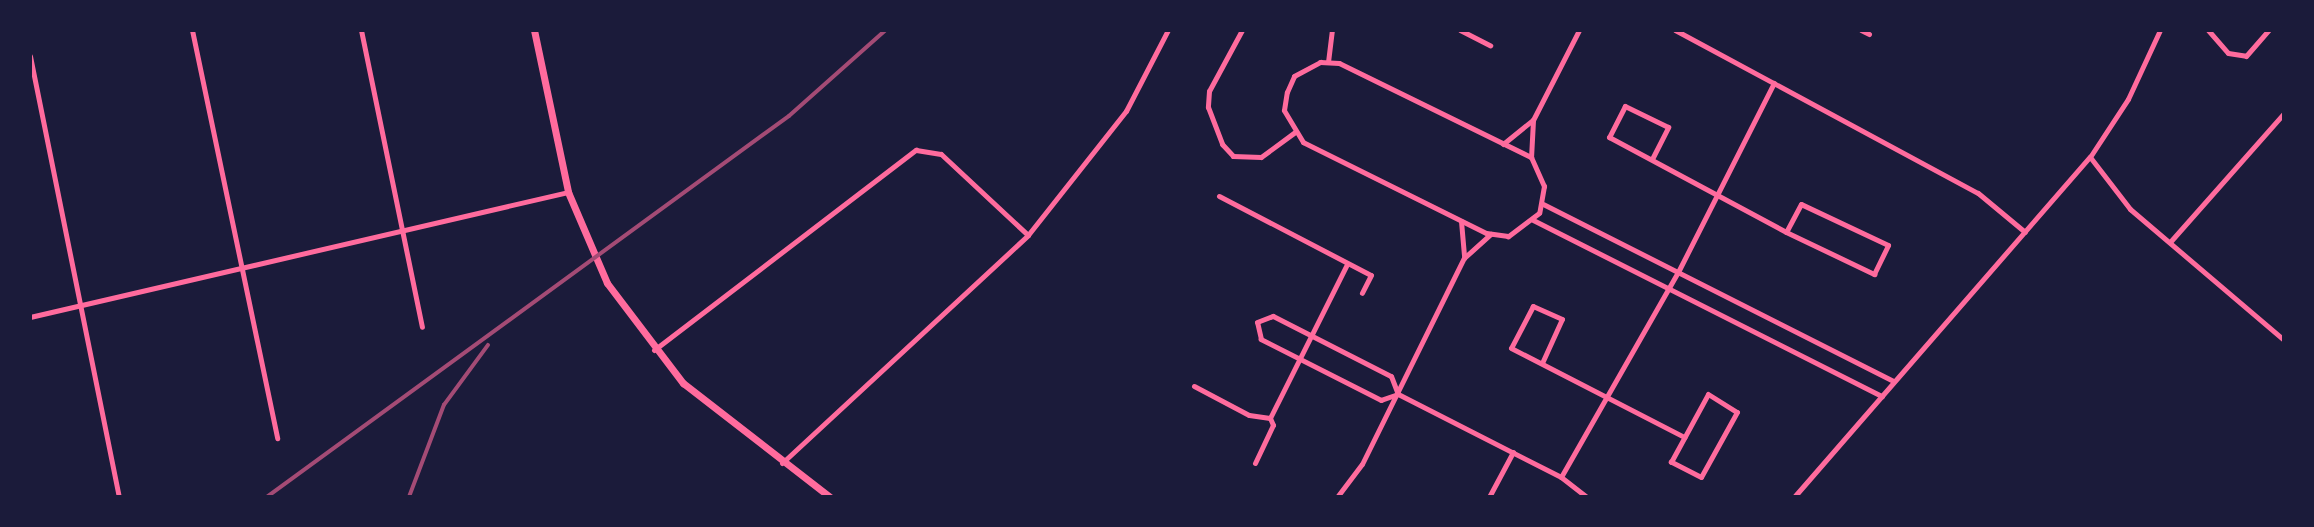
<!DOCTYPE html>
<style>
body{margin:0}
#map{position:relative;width:2314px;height:527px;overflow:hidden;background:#1b1b3a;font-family:Merriweather,serif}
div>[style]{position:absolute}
.minor>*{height:5px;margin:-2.5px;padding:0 2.5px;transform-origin:2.5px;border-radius:2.5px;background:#ff6b9d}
.tertiary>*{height:7px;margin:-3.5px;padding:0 3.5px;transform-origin:3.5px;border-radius:3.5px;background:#ff6b9d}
.rail>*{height:3.5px;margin:-1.75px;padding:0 1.75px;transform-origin:1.75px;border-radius:1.75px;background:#a44b75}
span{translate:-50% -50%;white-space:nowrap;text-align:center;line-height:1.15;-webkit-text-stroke:5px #1b1b3a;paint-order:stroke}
.frame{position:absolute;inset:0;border:32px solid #1b1b3a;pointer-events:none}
</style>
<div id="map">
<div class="minor">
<div style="left:192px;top:30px;width:417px;rotate:78.2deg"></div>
<div style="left:361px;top:30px;width:303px;rotate:78.4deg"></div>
<div style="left:1242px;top:30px;width:69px;rotate:118.4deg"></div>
<div style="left:1209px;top:91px;width:16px;rotate:94deg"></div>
<div style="left:1208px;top:107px;width:40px;rotate:69deg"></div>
<div style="left:1222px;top:144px;width:16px;rotate:47deg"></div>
<div style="left:1233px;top:156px;width:28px;rotate:2deg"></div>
<div style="left:1261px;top:157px;width:42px;rotate:-36.3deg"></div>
<div style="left:1460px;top:30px;width:34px;rotate:27deg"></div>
<div style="left:1675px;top:30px;width:344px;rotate:28.3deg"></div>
<div style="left:1978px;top:193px;width:61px;rotate:39.7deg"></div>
<div style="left:1861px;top:30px;width:9px;rotate:27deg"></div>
<div style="left:2208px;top:30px;width:30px;rotate:49deg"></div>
<div style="left:2228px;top:53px;width:18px;rotate:9deg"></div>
<div style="left:2246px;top:56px;width:35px;rotate:-49deg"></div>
<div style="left:30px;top:56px;width:450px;rotate:78.6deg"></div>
<div style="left:1320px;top:62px;width:19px;rotate:3deg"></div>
<div style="left:1339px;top:63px;width:214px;rotate:26.1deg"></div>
<div style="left:1531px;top:157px;width:32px;rotate:66deg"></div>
<div style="left:1544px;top:186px;width:27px;rotate:100deg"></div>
<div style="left:1539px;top:213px;width:39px;rotate:143deg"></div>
<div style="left:1508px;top:236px;width:22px;rotate:-172deg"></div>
<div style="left:1486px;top:233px;width:204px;rotate:-153.6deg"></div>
<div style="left:1303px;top:142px;width:37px;rotate:-121deg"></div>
<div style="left:1284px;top:110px;width:18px;rotate:-81deg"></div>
<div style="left:1287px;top:92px;width:17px;rotate:-66deg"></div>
<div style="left:1294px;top:76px;width:30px;rotate:-28deg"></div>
<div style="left:1328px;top:62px;width:32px;rotate:-83deg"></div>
<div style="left:1533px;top:120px;width:101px;rotate:-62.9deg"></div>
<div style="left:1503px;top:144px;width:38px;rotate:-39deg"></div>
<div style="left:1533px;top:120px;width:37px;rotate:93deg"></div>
<div style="left:2090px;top:157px;width:66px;rotate:52.4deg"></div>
<div style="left:2130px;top:209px;width:202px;rotate:40.4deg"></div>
<div style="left:1652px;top:159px;width:36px;rotate:-63deg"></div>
<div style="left:1668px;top:127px;width:48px;rotate:-154deg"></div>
<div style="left:1625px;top:106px;width:35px;rotate:117deg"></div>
<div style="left:1609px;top:137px;width:201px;rotate:28.2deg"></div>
<div style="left:1786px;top:232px;width:98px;rotate:25.5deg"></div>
<div style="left:1874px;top:274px;width:32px;rotate:-64deg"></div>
<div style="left:1888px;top:245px;width:96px;rotate:-154.8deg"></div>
<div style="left:1801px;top:204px;width:30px;rotate:118deg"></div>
<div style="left:1219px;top:196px;width:171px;rotate:27.5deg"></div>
<div style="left:1371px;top:275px;width:20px;rotate:117deg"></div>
<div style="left:1543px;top:204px;width:393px;rotate:26.8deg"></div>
<div style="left:1533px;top:220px;width:391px;rotate:26.8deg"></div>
<div style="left:1461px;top:221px;width:37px;rotate:85deg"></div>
<div style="left:1464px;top:258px;width:36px;rotate:-42deg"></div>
<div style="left:2170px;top:242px;width:172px;rotate:-48.5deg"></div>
<div style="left:30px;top:317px;width:552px;rotate:-13.08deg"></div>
<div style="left:654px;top:350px;width:330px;rotate:-37.4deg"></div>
<div style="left:916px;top:150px;width:25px;rotate:9deg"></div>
<div style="left:941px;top:154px;width:119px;rotate:43deg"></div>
<div style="left:1542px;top:363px;width:48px;rotate:-65.6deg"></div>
<div style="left:1562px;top:319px;width:32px;rotate:-156deg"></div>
<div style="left:1533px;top:306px;width:47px;rotate:117.6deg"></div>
<div style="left:1511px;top:348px;width:195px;rotate:27.2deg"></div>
<div style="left:1194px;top:386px;width:62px;rotate:27.8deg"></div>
<div style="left:1249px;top:415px;width:21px;rotate:8deg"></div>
<div style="left:1398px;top:394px;width:18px;rotate:161deg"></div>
<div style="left:1381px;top:400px;width:135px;rotate:-153.1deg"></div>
<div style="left:1261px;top:339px;width:17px;rotate:-103deg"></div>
<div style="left:1257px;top:322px;width:17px;rotate:-21deg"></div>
<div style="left:1273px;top:316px;width:132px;rotate:27deg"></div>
<div style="left:1391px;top:376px;width:19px;rotate:69deg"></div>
<div style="left:1398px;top:394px;width:183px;rotate:27deg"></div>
<div style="left:1561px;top:477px;width:33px;rotate:38deg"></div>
<div style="left:1708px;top:394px;width:34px;rotate:32deg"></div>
<div style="left:1737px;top:412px;width:74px;rotate:119deg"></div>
<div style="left:1701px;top:477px;width:34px;rotate:-153deg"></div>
<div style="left:1671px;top:462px;width:77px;rotate:-61.4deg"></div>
<div style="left:782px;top:463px;width:335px;rotate:-42.8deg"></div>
<div style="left:1028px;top:235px;width:158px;rotate:-51.7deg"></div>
<div style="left:1126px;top:111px;width:91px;rotate:-62.6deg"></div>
<div style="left:1255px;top:463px;width:42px;rotate:-64.7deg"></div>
<div style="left:1273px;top:425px;width:8px;rotate:-113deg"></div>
<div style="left:1270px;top:418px;width:172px;rotate:-63.4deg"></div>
<div style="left:1561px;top:477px;width:236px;rotate:-60.3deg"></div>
<div style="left:1678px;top:272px;width:212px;rotate:-63.1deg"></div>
<div style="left:1337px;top:497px;width:41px;rotate:-52.9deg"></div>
<div style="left:1362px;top:464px;width:230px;rotate:-63.7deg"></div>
<div style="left:1489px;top:497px;width:51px;rotate:-61.9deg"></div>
<div style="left:1794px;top:497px;width:451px;rotate:-49deg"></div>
<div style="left:2090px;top:157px;width:69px;rotate:-56.8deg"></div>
<div style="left:2128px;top:99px;width:76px;rotate:-65.1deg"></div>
</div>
<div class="tertiary">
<div style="left:534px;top:30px;width:166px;rotate:78.1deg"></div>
<div style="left:568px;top:192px;width:99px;rotate:66.8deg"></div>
<div style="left:607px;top:283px;width:126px;rotate:52.8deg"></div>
<div style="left:683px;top:383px;width:186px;rotate:37.8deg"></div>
</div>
<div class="rail">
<div style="left:267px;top:497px;width:646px;rotate:-36.13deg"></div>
<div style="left:789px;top:116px;width:130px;rotate:-41.6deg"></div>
<div style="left:409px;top:497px;width:98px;rotate:-69.2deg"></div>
<div style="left:444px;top:405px;width:74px;rotate:-53.7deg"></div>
</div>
<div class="frame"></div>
</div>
